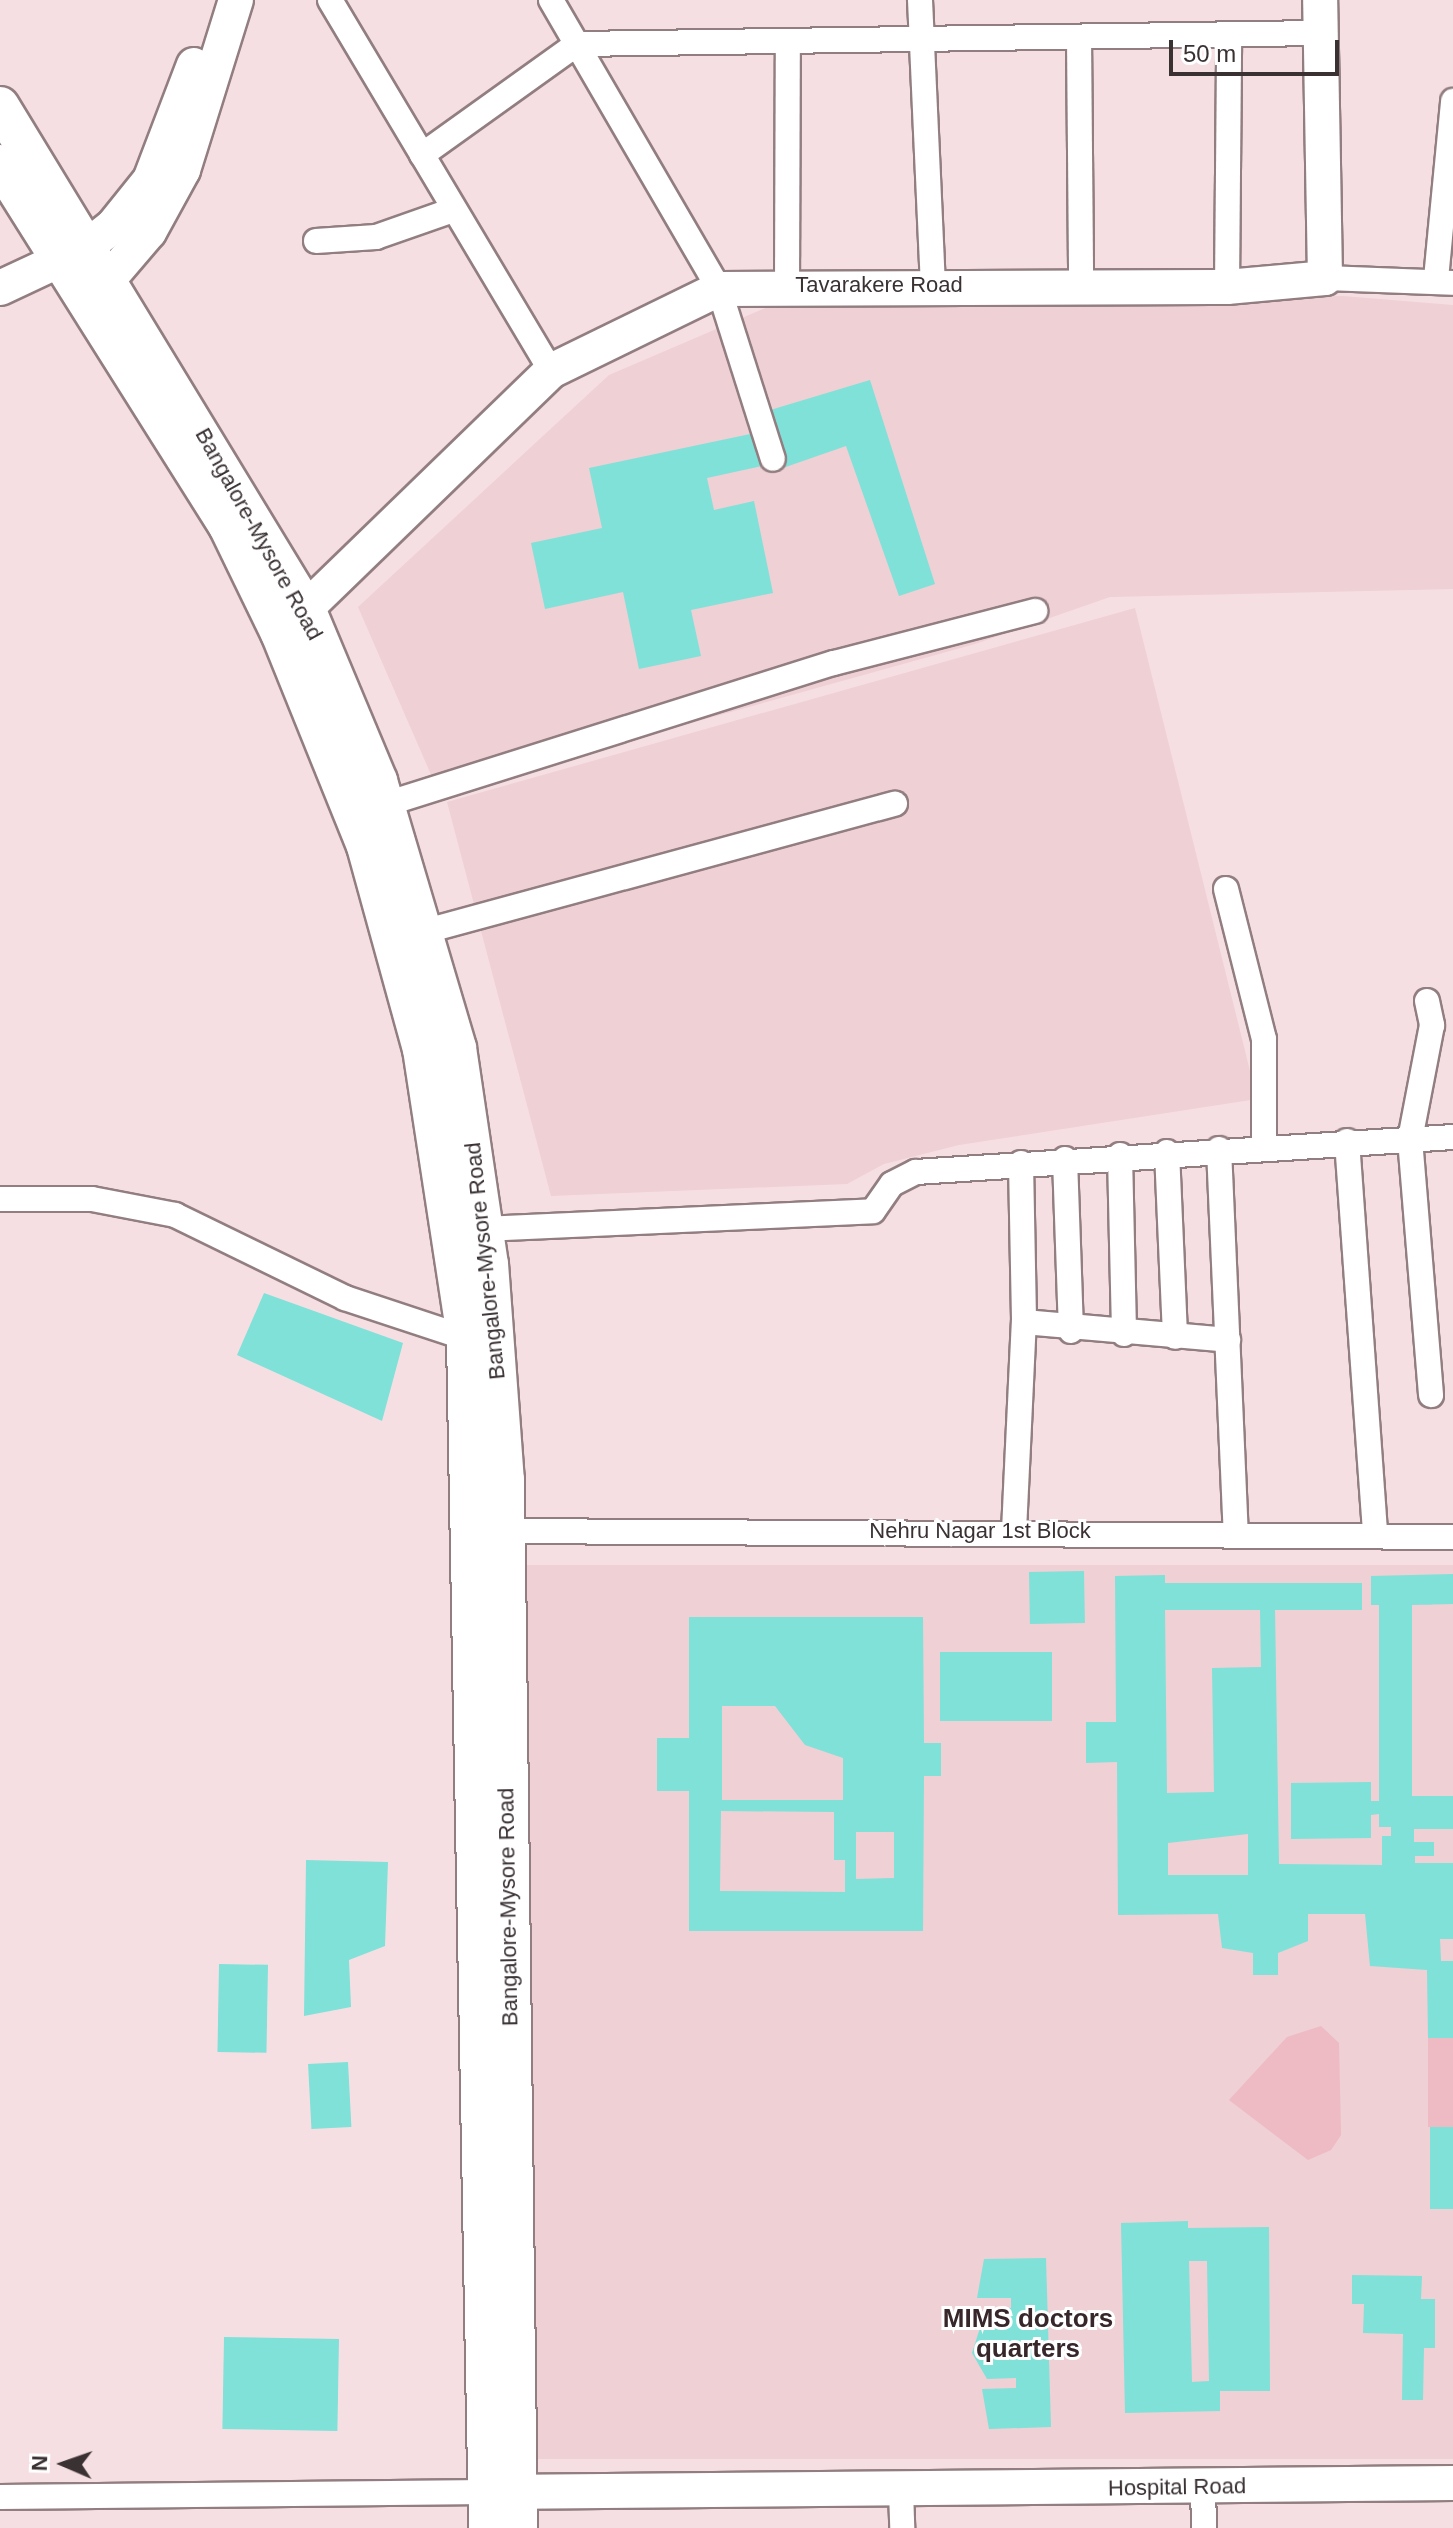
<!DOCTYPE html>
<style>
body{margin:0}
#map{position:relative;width:1453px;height:2528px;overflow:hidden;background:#f6dfe3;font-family:Arial,sans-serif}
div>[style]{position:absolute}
.built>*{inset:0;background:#eed0d5;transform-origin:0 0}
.green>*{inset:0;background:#eebac3;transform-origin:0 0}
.building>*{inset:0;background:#7fe1d8;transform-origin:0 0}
.roads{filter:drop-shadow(2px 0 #927e81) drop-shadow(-2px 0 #927e81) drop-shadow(0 2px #927e81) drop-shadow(0 -2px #927e81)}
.street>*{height:24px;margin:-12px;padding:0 12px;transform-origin:12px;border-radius:12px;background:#fff}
.secondary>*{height:34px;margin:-17px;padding:0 17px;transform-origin:17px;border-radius:17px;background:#fff}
.primary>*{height:38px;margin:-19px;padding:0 19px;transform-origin:19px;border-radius:19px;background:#fff}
span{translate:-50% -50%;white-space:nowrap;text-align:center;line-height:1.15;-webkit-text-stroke:6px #fff;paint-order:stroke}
.street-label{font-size:22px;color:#3a3133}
.quarter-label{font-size:26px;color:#37262a;font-weight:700}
.north{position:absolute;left:24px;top:2424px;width:80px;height:80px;-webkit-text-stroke:6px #fff;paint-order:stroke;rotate:272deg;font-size:22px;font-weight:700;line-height:32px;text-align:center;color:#3a3133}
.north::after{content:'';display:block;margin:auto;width:28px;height:36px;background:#3a3133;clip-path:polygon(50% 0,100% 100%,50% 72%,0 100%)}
.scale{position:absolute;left:1169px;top:40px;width:170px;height:36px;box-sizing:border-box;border:4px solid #3a3133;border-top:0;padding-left:10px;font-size:24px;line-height:28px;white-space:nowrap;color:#3a3133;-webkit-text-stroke:6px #fff;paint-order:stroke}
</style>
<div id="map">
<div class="built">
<div style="clip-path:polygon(1343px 296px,1453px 305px,1453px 589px,1110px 597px,975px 644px,439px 793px,358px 607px,609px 375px,770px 306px)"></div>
<div style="clip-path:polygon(1135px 608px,1257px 1099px,959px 1145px,884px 1164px,847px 1184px,551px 1196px,447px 802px)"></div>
<div style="left:522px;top:1565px;width:931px;height:894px"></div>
</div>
<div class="green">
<div style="clip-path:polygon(1321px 2026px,1339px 2043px,1341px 2135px,1331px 2150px,1308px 2160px,1229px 2100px,1287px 2037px)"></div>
<div style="left:1428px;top:2038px;width:25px;height:89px"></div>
</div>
<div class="building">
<div style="clip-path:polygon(870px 380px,935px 584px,899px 596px,846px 446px,777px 470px,757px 414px)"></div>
<div style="clip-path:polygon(755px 433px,762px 466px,707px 478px,714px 510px,754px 501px,773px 593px,691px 610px,701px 656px,639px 669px,623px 592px,545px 609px,531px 543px,602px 528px,589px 468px)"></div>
<div style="clip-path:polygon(264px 1293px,403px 1343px,382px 1421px,237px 1355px)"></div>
<div style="left:1084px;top:1571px;width:52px;height:55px;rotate:89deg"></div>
<div style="clip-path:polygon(evenodd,1453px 1574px,1453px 1604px,1412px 1605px,1412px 1796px,1453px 1796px,1453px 1829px,1414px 1829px,1414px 1842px,1434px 1842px,1434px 1856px,1415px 1856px,1415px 1863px,1453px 1863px,1453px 1939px,1440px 1939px,1441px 1961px,1453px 1961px,1453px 2038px,1428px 2038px,1427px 1970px,1370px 1966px,1365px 1914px,1308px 1914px,1308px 1941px,1278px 1953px,1278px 1975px,1253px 1975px,1253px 1953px,1222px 1948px,1218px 1914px,1118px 1915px,1117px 1762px,1086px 1763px,1086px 1722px,1116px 1722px,1115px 1576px,1165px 1575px,1165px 1583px,1362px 1583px,1362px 1610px,1275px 1610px,1279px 1864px,1382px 1865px,1382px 1836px,1391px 1836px,1391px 1827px,1379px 1827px,1379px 1814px,1371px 1815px,1371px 1838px,1291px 1839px,1291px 1783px,1371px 1782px,1371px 1801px,1379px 1801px,1379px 1605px,1371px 1605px,1371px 1576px,1453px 1574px,1165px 1610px,1260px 1610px,1261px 1667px,1212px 1668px,1214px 1792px,1167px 1793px,1165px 1610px,1453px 1574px,1248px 1834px,1248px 1875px,1168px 1875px,1168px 1843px,1248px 1834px)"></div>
<div style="clip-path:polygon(evenodd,689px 1617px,923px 1617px,924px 1743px,941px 1743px,941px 1776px,924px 1776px,923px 1931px,689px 1931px,689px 1791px,657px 1791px,657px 1738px,689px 1738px,689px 1617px,722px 1706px,775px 1706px,805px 1745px,843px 1758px,843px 1800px,722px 1800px,722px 1706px,689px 1617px,721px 1811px,834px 1812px,834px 1860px,845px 1860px,845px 1892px,720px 1891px,721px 1811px,689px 1617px,856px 1832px,894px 1832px,894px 1878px,856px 1879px,856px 1832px)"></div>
<div style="left:1052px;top:1652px;width:69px;height:112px;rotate:90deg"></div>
<div style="clip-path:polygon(306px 1860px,388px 1862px,385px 1946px,349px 1960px,351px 2007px,304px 2016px)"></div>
<div style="left:219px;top:1964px;width:49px;height:88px;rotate:1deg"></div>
<div style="left:348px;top:2062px;width:65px;height:40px;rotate:87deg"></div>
<div style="left:1430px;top:2127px;width:23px;height:82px"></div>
<div style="clip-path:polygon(evenodd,1188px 2221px,1188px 2228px,1269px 2227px,1270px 2391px,1220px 2391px,1220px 2411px,1125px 2413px,1121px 2223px,1188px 2221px,1189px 2261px,1207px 2261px,1209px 2381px,1192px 2382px,1189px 2261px)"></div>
<div style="clip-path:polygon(1046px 2258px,1051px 2427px,989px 2429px,982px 2389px,1016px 2388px,1016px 2378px,987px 2379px,972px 2353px,986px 2309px,1011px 2308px,1011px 2298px,977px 2298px,984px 2259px)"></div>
<div style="clip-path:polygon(1352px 2275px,1422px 2276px,1421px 2299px,1435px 2299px,1435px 2348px,1424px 2348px,1423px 2400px,1402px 2400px,1403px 2334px,1363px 2333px,1364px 2304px,1352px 2304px)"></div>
<div style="left:224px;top:2337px;width:115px;height:92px;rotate:1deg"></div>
</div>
<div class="roads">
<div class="street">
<div style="left:330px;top:0;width:432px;rotate:59.2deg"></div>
<div style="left:551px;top:0;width:334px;rotate:59.8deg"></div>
<div style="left:719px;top:289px;width:178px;rotate:72.4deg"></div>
<div style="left:920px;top:0;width:286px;rotate:87.4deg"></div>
<div style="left:1079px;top:37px;width:249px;rotate:89.5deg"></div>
<div style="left:422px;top:155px;width:191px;rotate:-35.6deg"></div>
<div style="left:577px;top:44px;width:742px;rotate:-0.85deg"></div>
<div style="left:316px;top:241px;width:60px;rotate:-3.8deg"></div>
<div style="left:376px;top:237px;width:82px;rotate:-19.3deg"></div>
<div style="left:1325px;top:278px;width:128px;rotate:2.2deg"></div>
<div style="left:1436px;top:279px;width:179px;rotate:-84.5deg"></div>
<div style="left:787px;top:285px;width:244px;rotate:-89.8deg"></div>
<div style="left:1227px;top:287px;width:253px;rotate:-89.5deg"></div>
<div style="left:386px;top:804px;width:470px;rotate:-17.5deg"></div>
<div style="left:834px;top:663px;width:208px;rotate:-14.5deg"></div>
<div style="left:1226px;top:889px;width:155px;rotate:75.8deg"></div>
<div style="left:1264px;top:1039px;width:107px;rotate:90deg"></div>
<div style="left:426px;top:931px;width:486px;rotate:-15.2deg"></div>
<div style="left:1427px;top:1001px;width:25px;rotate:78deg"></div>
<div style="left:1432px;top:1025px;width:116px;rotate:100.9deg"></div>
<div style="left:1410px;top:1139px;width:257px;rotate:85.3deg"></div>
<div style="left:1347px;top:1141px;width:395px;rotate:85.9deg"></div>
<div style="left:1219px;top:1149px;width:382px;rotate:87.5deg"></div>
<div style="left:1167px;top:1152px;width:185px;rotate:87.5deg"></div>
<div style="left:1120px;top:1155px;width:179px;rotate:88.7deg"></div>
<div style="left:1065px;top:1159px;width:172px;rotate:88deg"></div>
<div style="left:1021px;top:1163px;width:159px;rotate:88.9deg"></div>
<div style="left:1024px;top:1322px;width:205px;rotate:5deg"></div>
<div style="left:0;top:1199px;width:92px"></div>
<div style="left:92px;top:1199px;width:85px;rotate:10.9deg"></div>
<div style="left:175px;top:1215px;width:189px;rotate:26deg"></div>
<div style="left:345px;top:1298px;width:127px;rotate:18.3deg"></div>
<div style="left:484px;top:1229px;width:389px;rotate:-2.6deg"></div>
<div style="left:873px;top:1211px;width:33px;rotate:-55deg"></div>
<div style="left:892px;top:1184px;width:27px;rotate:-27deg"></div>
<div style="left:916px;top:1172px;width:538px;rotate:-3.73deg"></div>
<div style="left:507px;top:1531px;width:946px;rotate:0.36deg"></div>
<div style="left:1014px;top:1531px;width:209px;rotate:-87.3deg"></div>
<div style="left:1203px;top:2487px;width:41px;rotate:88.6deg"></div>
<div style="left:901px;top:2491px;width:37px;rotate:88deg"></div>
<div style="left:0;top:2497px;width:487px;rotate:-0.6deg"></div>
</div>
<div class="secondary">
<div style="left:65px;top:264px;width:61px;rotate:-38.4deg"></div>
<div style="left:113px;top:226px;width:59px;rotate:-51.2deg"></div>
<div style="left:150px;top:180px;width:123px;rotate:-69.1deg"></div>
<div style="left:0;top:288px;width:64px;rotate:-25deg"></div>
<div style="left:90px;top:301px;width:91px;rotate:-49.5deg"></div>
<div style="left:149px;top:232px;width:71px;rotate:-61.3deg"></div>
<div style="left:183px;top:170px;width:178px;rotate:-72.7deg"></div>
<div style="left:287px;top:627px;width:368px;rotate:-44.1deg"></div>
<div style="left:551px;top:371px;width:187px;rotate:-26deg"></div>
<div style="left:719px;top:289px;width:508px;rotate:-0.23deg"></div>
<div style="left:1227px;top:287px;width:98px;rotate:-5.2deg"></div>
<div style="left:1325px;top:278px;width:278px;rotate:-91deg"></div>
<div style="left:489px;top:2492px;width:964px;rotate:-0.53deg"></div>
</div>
<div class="primary">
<div style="left:0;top:106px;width:591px;rotate:58.7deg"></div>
<div style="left:307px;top:611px;width:184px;rotate:67.3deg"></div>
<div style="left:378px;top:781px;width:278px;rotate:73.5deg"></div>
<div style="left:457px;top:1048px;width:218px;rotate:81.6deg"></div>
<div style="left:489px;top:1264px;width:217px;rotate:85.8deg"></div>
<div style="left:505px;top:1480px;width:1048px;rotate:89.29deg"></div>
<div style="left:0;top:164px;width:428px;rotate:57.8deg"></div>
<div style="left:228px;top:526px;width:119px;rotate:64.1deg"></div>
<div style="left:280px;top:633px;width:230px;rotate:68deg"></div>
<div style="left:366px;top:846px;width:211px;rotate:74.6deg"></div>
<div style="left:422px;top:1049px;width:292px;rotate:81.3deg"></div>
<div style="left:466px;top:1338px;width:1190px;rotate:88.94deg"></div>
</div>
</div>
<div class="street-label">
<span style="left:879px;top:285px">Tavarakere Road</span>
<span style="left:259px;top:534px;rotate:61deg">Bangalore-Mysore Road</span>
<span style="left:485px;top:1261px;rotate:-96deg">Bangalore-Mysore Road</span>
<span style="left:980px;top:1531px">Nehru Nagar 1st Block</span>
<span style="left:508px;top:1907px;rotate:-91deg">Bangalore-Mysore Road</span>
<span style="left:1177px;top:2487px;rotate:-1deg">Hospital Road</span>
</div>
<div class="quarter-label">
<span style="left:1028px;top:2334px">MIMS doctors<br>quarters</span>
</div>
<div class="north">N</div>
<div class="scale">50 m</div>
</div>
